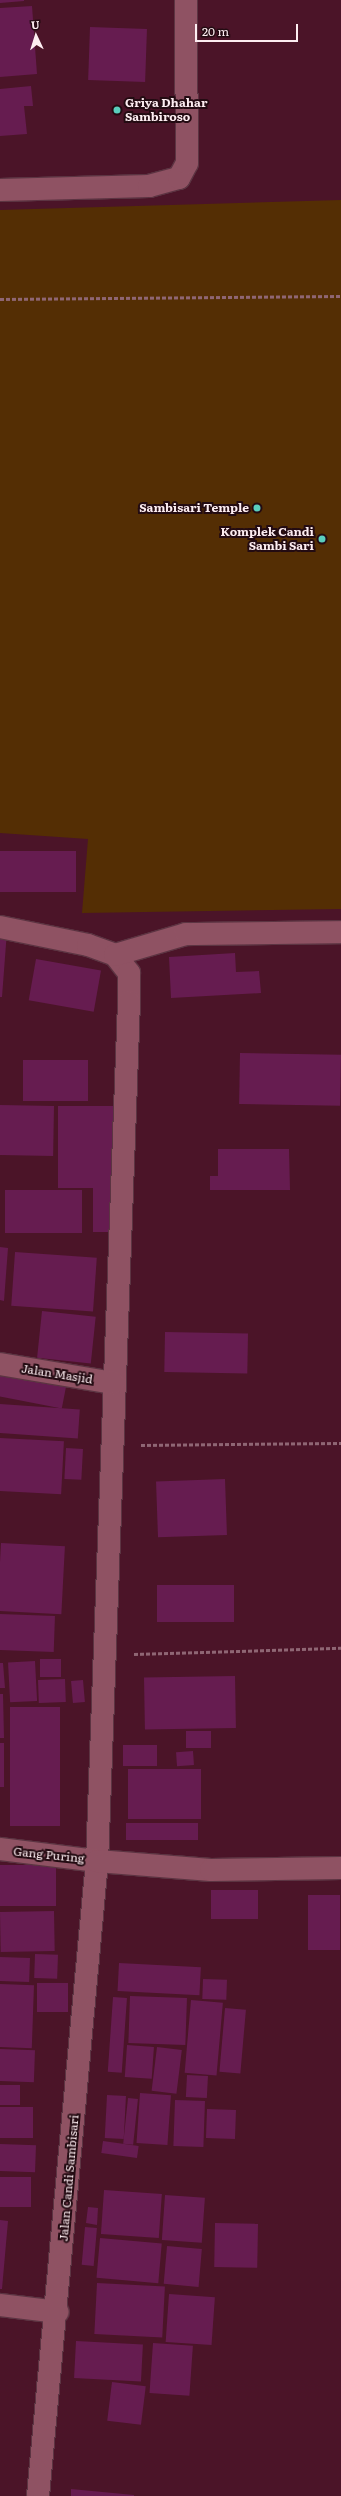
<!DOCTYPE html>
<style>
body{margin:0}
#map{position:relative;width:341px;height:2496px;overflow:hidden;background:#4b1428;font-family:Literata,serif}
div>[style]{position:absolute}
.green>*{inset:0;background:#542e04}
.building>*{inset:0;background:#661c50;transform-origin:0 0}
.path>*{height:2.5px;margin-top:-1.25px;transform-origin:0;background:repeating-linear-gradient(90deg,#8f6674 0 4px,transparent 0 6px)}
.roads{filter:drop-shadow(1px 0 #5c3442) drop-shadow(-1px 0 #5c3442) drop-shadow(0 1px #5c3442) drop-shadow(0 -1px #5c3442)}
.minor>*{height:22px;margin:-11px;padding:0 11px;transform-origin:11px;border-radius:11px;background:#8f5263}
.tertiary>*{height:22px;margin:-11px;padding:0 11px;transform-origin:11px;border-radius:11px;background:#8f5263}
.dots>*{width:11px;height:11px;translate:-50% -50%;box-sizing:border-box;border:2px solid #230b12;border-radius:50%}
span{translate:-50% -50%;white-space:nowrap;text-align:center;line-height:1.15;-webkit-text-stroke:4px #230b12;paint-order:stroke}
.poi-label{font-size:12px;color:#fdedf1;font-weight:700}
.left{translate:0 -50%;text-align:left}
.right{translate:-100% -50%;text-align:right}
.street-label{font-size:12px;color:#fdedf1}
.north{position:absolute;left:16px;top:16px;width:40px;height:40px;-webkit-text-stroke:3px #230b12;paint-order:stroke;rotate:356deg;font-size:11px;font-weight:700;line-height:16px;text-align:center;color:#fdedf1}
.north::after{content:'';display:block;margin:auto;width:14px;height:18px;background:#fdedf1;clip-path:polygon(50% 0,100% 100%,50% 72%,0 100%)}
.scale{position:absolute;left:195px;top:24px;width:103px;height:18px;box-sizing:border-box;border:2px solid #fdedf1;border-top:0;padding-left:5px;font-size:12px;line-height:14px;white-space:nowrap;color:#fdedf1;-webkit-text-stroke:3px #230b12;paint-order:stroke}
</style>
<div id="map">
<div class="green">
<div style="clip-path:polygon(341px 200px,341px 909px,82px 913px,88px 839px,0 833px,0 210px)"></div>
</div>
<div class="building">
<div style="clip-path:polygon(0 0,24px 0,24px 1px,0 3px)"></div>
<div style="clip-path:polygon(32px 6px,37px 74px,0 77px,0 8px)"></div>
<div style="left:90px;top:27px;width:57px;height:53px;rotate:2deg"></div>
<div style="clip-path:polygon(31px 86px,33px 106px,24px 106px,27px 134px,0 136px,0 89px)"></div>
<div style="left:76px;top:851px;width:41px;height:76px;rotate:90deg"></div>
<div style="clip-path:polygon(0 931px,7px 931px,2px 997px,0 997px)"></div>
<div style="clip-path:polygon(235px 953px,236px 972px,259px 971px,261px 993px,171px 998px,169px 957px)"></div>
<div style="left:36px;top:959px;width:66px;height:42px;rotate:10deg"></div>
<div style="left:240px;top:1053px;width:101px;height:51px;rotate:1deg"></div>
<div style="left:23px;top:1060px;width:65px;height:41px"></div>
<div style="left:0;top:1105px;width:54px;height:50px;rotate:1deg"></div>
<div style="clip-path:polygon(58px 1106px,118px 1106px,118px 1232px,93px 1232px,93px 1188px,58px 1188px)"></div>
<div style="clip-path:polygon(218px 1149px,289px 1149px,290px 1190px,210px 1190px,210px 1176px,218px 1176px)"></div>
<div style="left:82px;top:1190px;width:43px;height:77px;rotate:90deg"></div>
<div style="clip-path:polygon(0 1247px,8px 1248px,4px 1301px,0 1300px)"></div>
<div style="left:15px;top:1252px;width:82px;height:54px;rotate:4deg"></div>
<div style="left:42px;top:1311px;width:54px;height:47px;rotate:6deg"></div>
<div style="left:165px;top:1332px;width:83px;height:40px;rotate:1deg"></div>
<div style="left:0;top:1370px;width:68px;height:26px;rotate:11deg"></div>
<div style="left:0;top:1404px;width:80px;height:29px;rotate:4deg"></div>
<div style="left:0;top:1438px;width:64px;height:53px;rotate:3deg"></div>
<div style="left:66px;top:1448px;width:17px;height:31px;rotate:3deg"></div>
<div style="left:225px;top:1479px;width:56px;height:69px;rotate:88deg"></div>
<div style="left:1px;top:1543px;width:64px;height:68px;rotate:3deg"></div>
<div style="left:234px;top:1585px;width:37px;height:77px;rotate:90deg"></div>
<div style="left:0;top:1614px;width:55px;height:36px;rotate:2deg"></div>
<div style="left:40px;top:1659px;width:21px;height:18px"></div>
<div style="left:35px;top:1661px;width:40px;height:27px;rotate:87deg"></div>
<div style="clip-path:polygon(0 1663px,3px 1663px,5px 1688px,0 1688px)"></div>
<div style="left:235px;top:1676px;width:52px;height:91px;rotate:89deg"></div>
<div style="left:65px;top:1679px;width:23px;height:27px;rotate:88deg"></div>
<div style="left:83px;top:1680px;width:22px;height:12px;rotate:85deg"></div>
<div style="clip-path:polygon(0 1694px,3px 1694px,4px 1738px,0 1738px)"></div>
<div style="left:10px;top:1707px;width:50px;height:119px"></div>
<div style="left:186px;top:1731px;width:25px;height:17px"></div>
<div style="left:0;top:1743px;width:4px;height:44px"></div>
<div style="left:157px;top:1745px;width:21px;height:34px;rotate:90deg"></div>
<div style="left:193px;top:1751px;width:14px;height:17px;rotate:86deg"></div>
<div style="left:201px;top:1769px;width:50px;height:73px;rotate:90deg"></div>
<div style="left:198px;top:1823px;width:17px;height:72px;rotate:90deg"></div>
<div style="left:0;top:1865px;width:56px;height:41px"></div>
<div style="left:211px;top:1890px;width:47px;height:29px"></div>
<div style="left:308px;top:1895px;width:32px;height:55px"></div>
<div style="left:54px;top:1911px;width:40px;height:54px;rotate:89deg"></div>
<div style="left:35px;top:1954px;width:23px;height:24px;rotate:2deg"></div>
<div style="left:0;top:1957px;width:30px;height:24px;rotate:2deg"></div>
<div style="left:119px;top:1963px;width:82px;height:28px;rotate:3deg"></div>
<div style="left:203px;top:1979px;width:24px;height:20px;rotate:2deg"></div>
<div style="left:37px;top:1983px;width:31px;height:29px"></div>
<div style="left:0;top:1984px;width:34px;height:63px;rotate:2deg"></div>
<div style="left:130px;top:1996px;width:57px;height:47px;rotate:2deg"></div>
<div style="left:113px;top:1997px;width:14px;height:75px;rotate:4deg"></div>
<div style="left:191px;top:2000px;width:32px;height:73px;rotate:5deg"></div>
<div style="left:225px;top:2008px;width:21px;height:64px;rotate:5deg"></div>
<div style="left:127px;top:2045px;width:27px;height:32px;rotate:4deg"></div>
<div style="left:157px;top:2047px;width:25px;height:44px;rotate:7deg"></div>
<div style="left:0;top:2049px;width:35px;height:32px;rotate:2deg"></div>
<div style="left:187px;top:2075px;width:21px;height:22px;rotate:3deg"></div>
<div style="left:0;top:2085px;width:20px;height:20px"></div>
<div style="left:140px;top:2093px;width:31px;height:50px;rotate:4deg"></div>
<div style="left:107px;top:2095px;width:19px;height:43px;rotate:3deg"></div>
<div style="left:128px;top:2098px;width:10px;height:46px;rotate:6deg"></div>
<div style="left:175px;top:2100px;width:30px;height:46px;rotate:2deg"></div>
<div style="left:0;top:2107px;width:33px;height:31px"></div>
<div style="left:207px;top:2109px;width:29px;height:29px;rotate:2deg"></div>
<div style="left:103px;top:2141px;width:36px;height:12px;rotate:8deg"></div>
<div style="left:0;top:2144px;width:36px;height:27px;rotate:2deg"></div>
<div style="left:0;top:2177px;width:31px;height:30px"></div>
<div style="left:104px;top:2190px;width:58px;height:44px;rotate:4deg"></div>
<div style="left:165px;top:2195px;width:40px;height:45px;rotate:4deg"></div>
<div style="clip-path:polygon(88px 2207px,98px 2208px,97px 2225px,86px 2223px)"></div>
<div style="clip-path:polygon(0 2220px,8px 2221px,2px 2289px,0 2289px)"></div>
<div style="left:215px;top:2223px;width:43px;height:44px;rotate:1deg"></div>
<div style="left:85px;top:2227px;width:12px;height:38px;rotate:5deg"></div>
<div style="left:100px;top:2238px;width:62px;height:40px;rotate:5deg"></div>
<div style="left:167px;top:2246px;width:35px;height:38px;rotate:5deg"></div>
<div style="left:97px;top:2283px;width:68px;height:51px;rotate:3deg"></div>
<div style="left:169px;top:2294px;width:46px;height:48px;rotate:4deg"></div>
<div style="left:76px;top:2341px;width:67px;height:37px;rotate:3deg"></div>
<div style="left:153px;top:2343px;width:40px;height:50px;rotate:4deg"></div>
<div style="left:112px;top:2382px;width:34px;height:39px;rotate:7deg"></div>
<div style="clip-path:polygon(71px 2489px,134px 2495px,134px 2496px,71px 2496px)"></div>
</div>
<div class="path">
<div style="left:0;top:299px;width:341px;rotate:-0.5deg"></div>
<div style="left:141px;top:1445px;width:200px;rotate:-0.6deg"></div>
<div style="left:134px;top:1654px;width:207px;rotate:-1.7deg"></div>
</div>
<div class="roads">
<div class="minor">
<div style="left:0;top:190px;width:149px;rotate:-1.5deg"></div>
<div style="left:149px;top:186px;width:31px;rotate:-15deg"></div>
<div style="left:179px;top:178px;width:17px;rotate:-62deg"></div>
<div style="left:187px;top:163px;width:163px;rotate:-90.4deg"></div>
<div style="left:0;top:927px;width:90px;rotate:11.6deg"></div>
<div style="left:88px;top:945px;width:29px;rotate:20deg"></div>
<div style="left:115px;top:955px;width:23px;rotate:52deg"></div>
<div style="left:129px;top:973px;width:29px;rotate:90deg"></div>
<div style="left:129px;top:1002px;width:860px;rotate:92.13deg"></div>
<div style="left:97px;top:1861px;width:98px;rotate:-172.9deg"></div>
<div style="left:115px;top:955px;width:74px;rotate:-16.5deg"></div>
<div style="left:186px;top:934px;width:155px;rotate:-0.7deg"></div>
<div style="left:0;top:1364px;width:115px;rotate:9.5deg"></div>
<div style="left:0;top:2305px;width:58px;rotate:6.9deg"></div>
</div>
<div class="tertiary">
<div style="left:38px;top:2496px;width:638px;rotate:-84.69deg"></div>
<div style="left:97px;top:1861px;width:114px;rotate:4.5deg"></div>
<div style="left:211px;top:1870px;width:130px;rotate:-0.9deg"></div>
</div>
</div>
<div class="dots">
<div style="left:117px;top:110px;background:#5acebd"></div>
<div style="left:257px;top:508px;background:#5acebd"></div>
<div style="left:322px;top:539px;background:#5acebd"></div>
</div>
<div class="poi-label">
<span class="left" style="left:125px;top:110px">Griya Dhahar<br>Sambiroso</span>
<span class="right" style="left:249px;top:508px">Sambisari Temple</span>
<span class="right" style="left:314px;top:539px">Komplek Candi<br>Sambi Sari</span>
</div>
<div class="street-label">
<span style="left:57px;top:1374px;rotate:9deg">Jalan Masjid</span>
<span style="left:49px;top:1855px;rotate:6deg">Gang Puring</span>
<span style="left:69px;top:2178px;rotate:-85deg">Jalan Candi Sambisari</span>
</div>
<div class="north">U</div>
<div class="scale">20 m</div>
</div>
